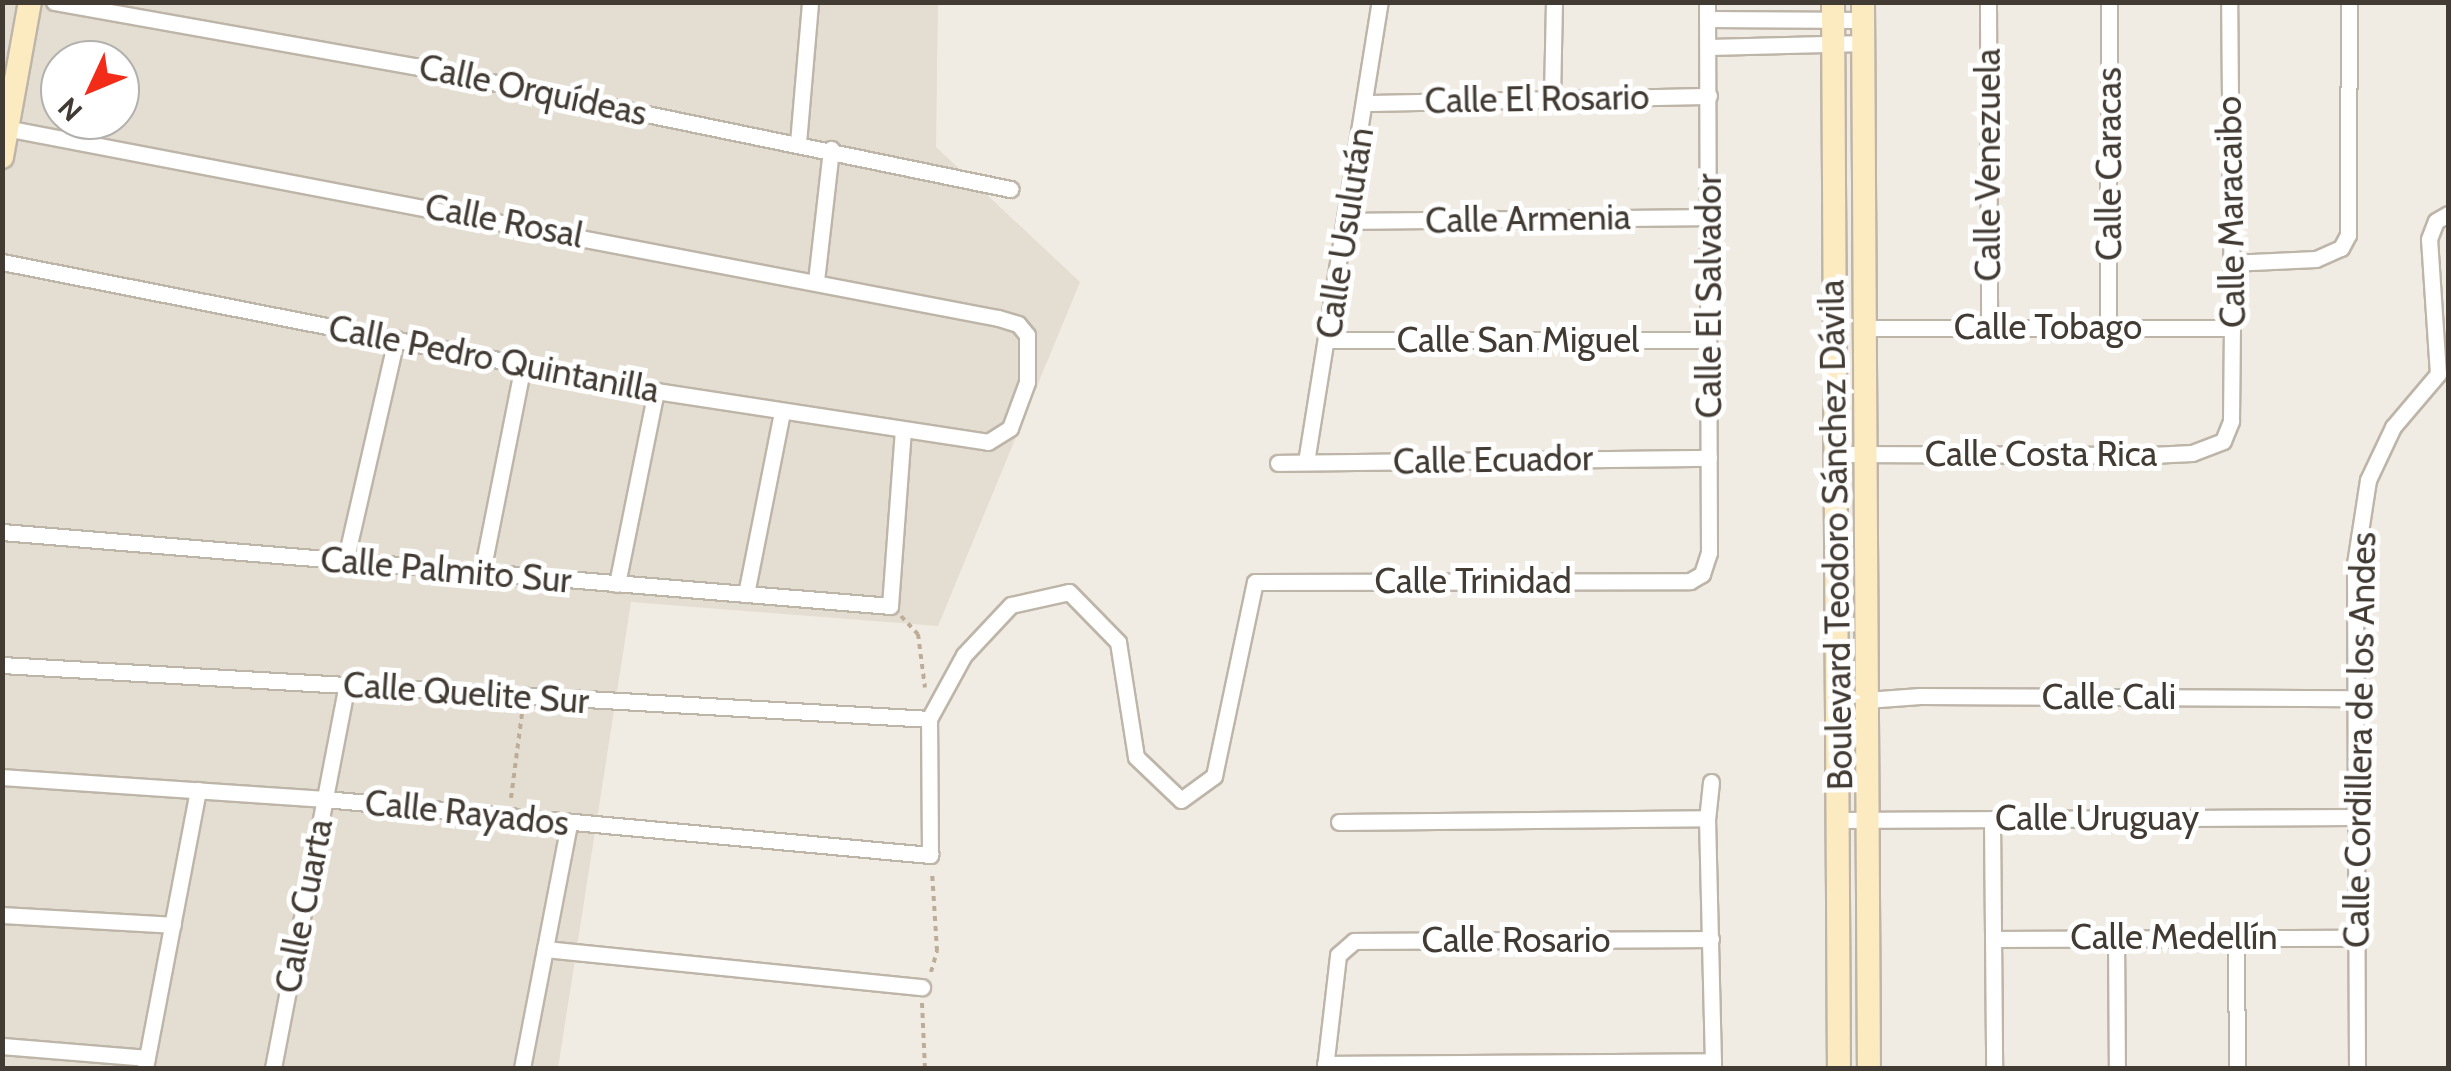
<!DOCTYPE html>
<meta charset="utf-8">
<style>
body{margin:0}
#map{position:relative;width:2451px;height:1071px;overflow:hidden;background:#f1ece3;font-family:Cabin,sans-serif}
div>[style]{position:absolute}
.residential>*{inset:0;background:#e4ddd1}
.path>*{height:4px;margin-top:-2px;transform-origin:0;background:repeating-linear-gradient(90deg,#bdad98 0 5px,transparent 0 10px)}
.roads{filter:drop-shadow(2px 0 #beb5a9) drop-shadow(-2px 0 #beb5a9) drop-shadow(0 2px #beb5a9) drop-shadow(0 -2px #beb5a9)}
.street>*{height:15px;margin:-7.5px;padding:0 7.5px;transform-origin:7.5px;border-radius:7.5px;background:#fff}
.secondary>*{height:22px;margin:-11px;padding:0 11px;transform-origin:11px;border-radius:11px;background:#fceac1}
span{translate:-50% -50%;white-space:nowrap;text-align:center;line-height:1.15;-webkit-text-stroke:10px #fff;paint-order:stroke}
.street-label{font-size:35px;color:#423b33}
.frame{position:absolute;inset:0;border:5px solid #423b33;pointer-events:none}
.north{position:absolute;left:40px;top:40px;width:100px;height:100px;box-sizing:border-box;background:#fff;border:2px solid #b3b1ad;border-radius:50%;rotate:226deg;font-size:28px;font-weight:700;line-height:40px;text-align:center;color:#423b33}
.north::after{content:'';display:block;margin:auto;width:35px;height:45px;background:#f22c19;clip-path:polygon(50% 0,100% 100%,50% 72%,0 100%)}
</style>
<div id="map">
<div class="residential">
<div style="clip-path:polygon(evenodd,2px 3px,938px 3px,936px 147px,1080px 282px,938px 626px,631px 602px,558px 1068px,3px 1068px,2px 3px,60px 60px,120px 60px,120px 120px,60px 120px,60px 60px)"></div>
</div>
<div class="path">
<div style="left:901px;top:616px;width:25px;rotate:47deg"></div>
<div style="left:918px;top:634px;width:54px;rotate:82.6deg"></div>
<div style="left:511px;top:798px;width:86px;rotate:-82.6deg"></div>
<div style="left:931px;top:972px;width:22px;rotate:-74deg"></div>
<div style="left:937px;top:951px;width:79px;rotate:-93.6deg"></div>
<div style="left:922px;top:1003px;width:65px;rotate:87.4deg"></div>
</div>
<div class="roads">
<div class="street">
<div style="left:54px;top:2px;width:366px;rotate:10.1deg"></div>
<div style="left:414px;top:66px;width:609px;rotate:11.66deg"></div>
<div style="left:1988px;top:2px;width:325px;rotate:89.8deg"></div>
<div style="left:1708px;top:19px;width:155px;rotate:0.4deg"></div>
<div style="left:1709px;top:47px;width:155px;rotate:-1.5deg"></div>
<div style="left:1552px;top:97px;width:95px;rotate:-88.8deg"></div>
<div style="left:1366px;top:103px;width:343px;rotate:-1.2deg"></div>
<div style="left:798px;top:143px;width:142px;rotate:-85.1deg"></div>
<div style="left:1345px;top:221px;width:365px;rotate:-0.6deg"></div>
<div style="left:2px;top:262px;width:667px;rotate:11.16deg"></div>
<div style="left:656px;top:391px;width:336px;rotate:8.7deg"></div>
<div style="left:988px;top:442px;width:26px;rotate:-32deg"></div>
<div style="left:1010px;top:428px;width:49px;rotate:-69.7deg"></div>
<div style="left:1027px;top:382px;width:47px;rotate:-90deg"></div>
<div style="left:1027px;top:335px;width:14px;rotate:-129deg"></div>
<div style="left:1018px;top:324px;width:21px;rotate:-163deg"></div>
<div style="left:998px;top:318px;width:1006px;rotate:-169.17deg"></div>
<div style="left:2230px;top:263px;width:86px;rotate:-2.7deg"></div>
<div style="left:2316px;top:259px;width:27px;rotate:-24deg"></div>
<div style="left:2341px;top:248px;width:15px;rotate:-62deg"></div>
<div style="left:2348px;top:235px;width:233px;rotate:-89.8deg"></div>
<div style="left:816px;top:281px;width:133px;rotate:-83.5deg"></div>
<div style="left:2108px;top:326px;width:324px;rotate:-89.8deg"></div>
<div style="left:1864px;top:328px;width:368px"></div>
<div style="left:1329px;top:340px;width:378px"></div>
<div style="left:2438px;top:374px;width:135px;rotate:-93.8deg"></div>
<div style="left:2429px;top:239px;width:19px;rotate:-69deg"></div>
<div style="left:2436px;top:221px;width:14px;rotate:-30deg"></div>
<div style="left:1834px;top:454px;width:317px;rotate:0.2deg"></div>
<div style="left:2151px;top:455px;width:41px;rotate:-2.8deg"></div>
<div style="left:2192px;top:453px;width:33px;rotate:-21deg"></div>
<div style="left:2223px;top:441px;width:22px;rotate:-68deg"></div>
<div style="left:2231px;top:421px;width:93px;rotate:-89.4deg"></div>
<div style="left:2232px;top:328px;width:326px;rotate:-90.5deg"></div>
<div style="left:1306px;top:462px;width:466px;rotate:-80.9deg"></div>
<div style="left:1278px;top:463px;width:431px;rotate:-0.7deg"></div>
<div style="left:2px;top:532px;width:891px;rotate:4.76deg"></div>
<div style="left:890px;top:606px;width:176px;rotate:-85.8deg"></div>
<div style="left:345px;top:562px;width:229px;rotate:-77.1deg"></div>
<div style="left:482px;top:572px;width:212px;rotate:-78.8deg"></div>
<div style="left:617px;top:584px;width:197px;rotate:-78.6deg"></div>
<div style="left:746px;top:594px;width:185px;rotate:-78.8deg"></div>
<div style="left:2px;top:665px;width:929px;rotate:3.33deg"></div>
<div style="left:1866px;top:700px;width:54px;rotate:-4.2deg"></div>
<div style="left:1920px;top:696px;width:433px;rotate:0.3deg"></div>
<div style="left:2px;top:777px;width:324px;rotate:3.9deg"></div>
<div style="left:325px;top:799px;width:608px;rotate:5.29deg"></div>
<div style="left:930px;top:855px;width:136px;rotate:-90.4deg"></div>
<div style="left:929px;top:719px;width:73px;rotate:-61.3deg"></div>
<div style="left:964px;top:655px;width:69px;rotate:-46.8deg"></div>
<div style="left:1011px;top:605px;width:59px;rotate:-12.6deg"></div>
<div style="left:1069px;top:592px;width:70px;rotate:45.6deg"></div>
<div style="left:1118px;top:642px;width:116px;rotate:81.1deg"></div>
<div style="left:1136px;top:757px;width:62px;rotate:43.7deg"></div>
<div style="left:1181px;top:800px;width:41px;rotate:-36deg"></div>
<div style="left:1214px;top:776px;width:198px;rotate:-78.1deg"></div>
<div style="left:1255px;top:582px;width:435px;rotate:-0.1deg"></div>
<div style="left:1690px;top:581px;width:14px;rotate:-30deg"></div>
<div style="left:1702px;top:574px;width:22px;rotate:-72deg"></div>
<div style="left:1709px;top:553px;width:551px;rotate:-90.21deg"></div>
<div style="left:1711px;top:782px;width:36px;rotate:96deg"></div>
<div style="left:1707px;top:818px;width:250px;rotate:88.6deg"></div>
<div style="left:1992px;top:819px;width:249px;rotate:89.5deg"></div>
<div style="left:1840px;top:820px;width:515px;rotate:-0.33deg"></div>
<div style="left:1339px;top:822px;width:368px;rotate:-0.6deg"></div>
<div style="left:2px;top:915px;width:171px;rotate:3.3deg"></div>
<div style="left:2116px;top:935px;width:133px;rotate:89.6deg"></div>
<div style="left:2236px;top:937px;width:131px;rotate:89.6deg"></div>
<div style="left:1993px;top:939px;width:363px;rotate:-0.2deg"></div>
<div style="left:545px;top:949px;width:379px;rotate:5.8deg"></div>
<div style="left:2px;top:1046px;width:145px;rotate:4.7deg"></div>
<div style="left:1325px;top:1064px;width:388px;rotate:-0.4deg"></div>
<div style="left:145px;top:1068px;width:283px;rotate:-79.2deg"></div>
<div style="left:273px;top:1068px;width:390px;rotate:-79.1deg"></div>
<div style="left:522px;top:1068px;width:249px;rotate:-79.1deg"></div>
<div style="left:1325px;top:1068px;width:114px;rotate:-83.4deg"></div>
<div style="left:1338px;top:955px;width:21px;rotate:-41deg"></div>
<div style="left:1354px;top:941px;width:357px;rotate:-0.3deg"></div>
<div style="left:2357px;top:1068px;width:504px;rotate:-90.23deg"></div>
<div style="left:2355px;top:564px;width:85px;rotate:-81.2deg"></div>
<div style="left:2368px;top:480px;width:59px;rotate:-64.7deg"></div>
<div style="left:2393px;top:427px;width:70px;rotate:-49.7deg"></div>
</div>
<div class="secondary">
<div style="left:1833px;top:2px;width:1066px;rotate:89.68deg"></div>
<div style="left:1863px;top:2px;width:1066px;rotate:89.68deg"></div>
<div style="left:2px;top:157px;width:158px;rotate:-79.8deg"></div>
</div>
</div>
<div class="street-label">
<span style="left:533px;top:90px;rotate:12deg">Calle Orquídeas</span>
<span style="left:1537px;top:99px;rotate:-1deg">Calle El Rosario</span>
<span style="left:2109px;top:164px;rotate:-90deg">Calle Caracas</span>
<span style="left:1988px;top:165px;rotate:-90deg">Calle Venezuela</span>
<span style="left:2231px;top:212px;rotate:-91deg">Calle Maracaibo</span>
<span style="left:1528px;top:219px;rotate:-1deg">Calle Armenia</span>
<span style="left:504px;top:221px;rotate:11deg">Calle Rosal</span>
<span style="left:1345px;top:233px;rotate:-81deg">Calle Usulután</span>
<span style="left:1709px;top:296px;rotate:-90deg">Calle El Salvador</span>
<span style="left:2048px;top:327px">Calle Tobago</span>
<span style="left:1518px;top:340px">Calle San Miguel</span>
<span style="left:494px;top:359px;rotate:11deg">Calle Pedro Quintanilla</span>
<span style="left:2041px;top:454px">Calle Costa Rica</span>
<span style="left:1493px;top:460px;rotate:-1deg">Calle Ecuador</span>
<span style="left:1836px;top:535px;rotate:-91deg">Boulevard Teodoro Sánchez Dávila</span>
<span style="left:446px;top:570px;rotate:5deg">Calle Palmito Sur</span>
<span style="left:1473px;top:581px">Calle Trinidad</span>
<span style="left:466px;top:693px;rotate:4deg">Calle Quelite Sur</span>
<span style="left:2109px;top:697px">Calle Cali</span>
<span style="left:2360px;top:740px;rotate:-89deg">Calle Cordillera de los Andes</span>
<span style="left:467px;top:813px;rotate:6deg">Calle Rayados</span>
<span style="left:2097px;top:818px">Calle Uruguay</span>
<span style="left:304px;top:906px;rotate:-79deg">Calle Cuarta</span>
<span style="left:2174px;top:937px">Calle Medellín</span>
<span style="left:1516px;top:940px">Calle Rosario</span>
</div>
<div class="frame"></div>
<div class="north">N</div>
</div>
